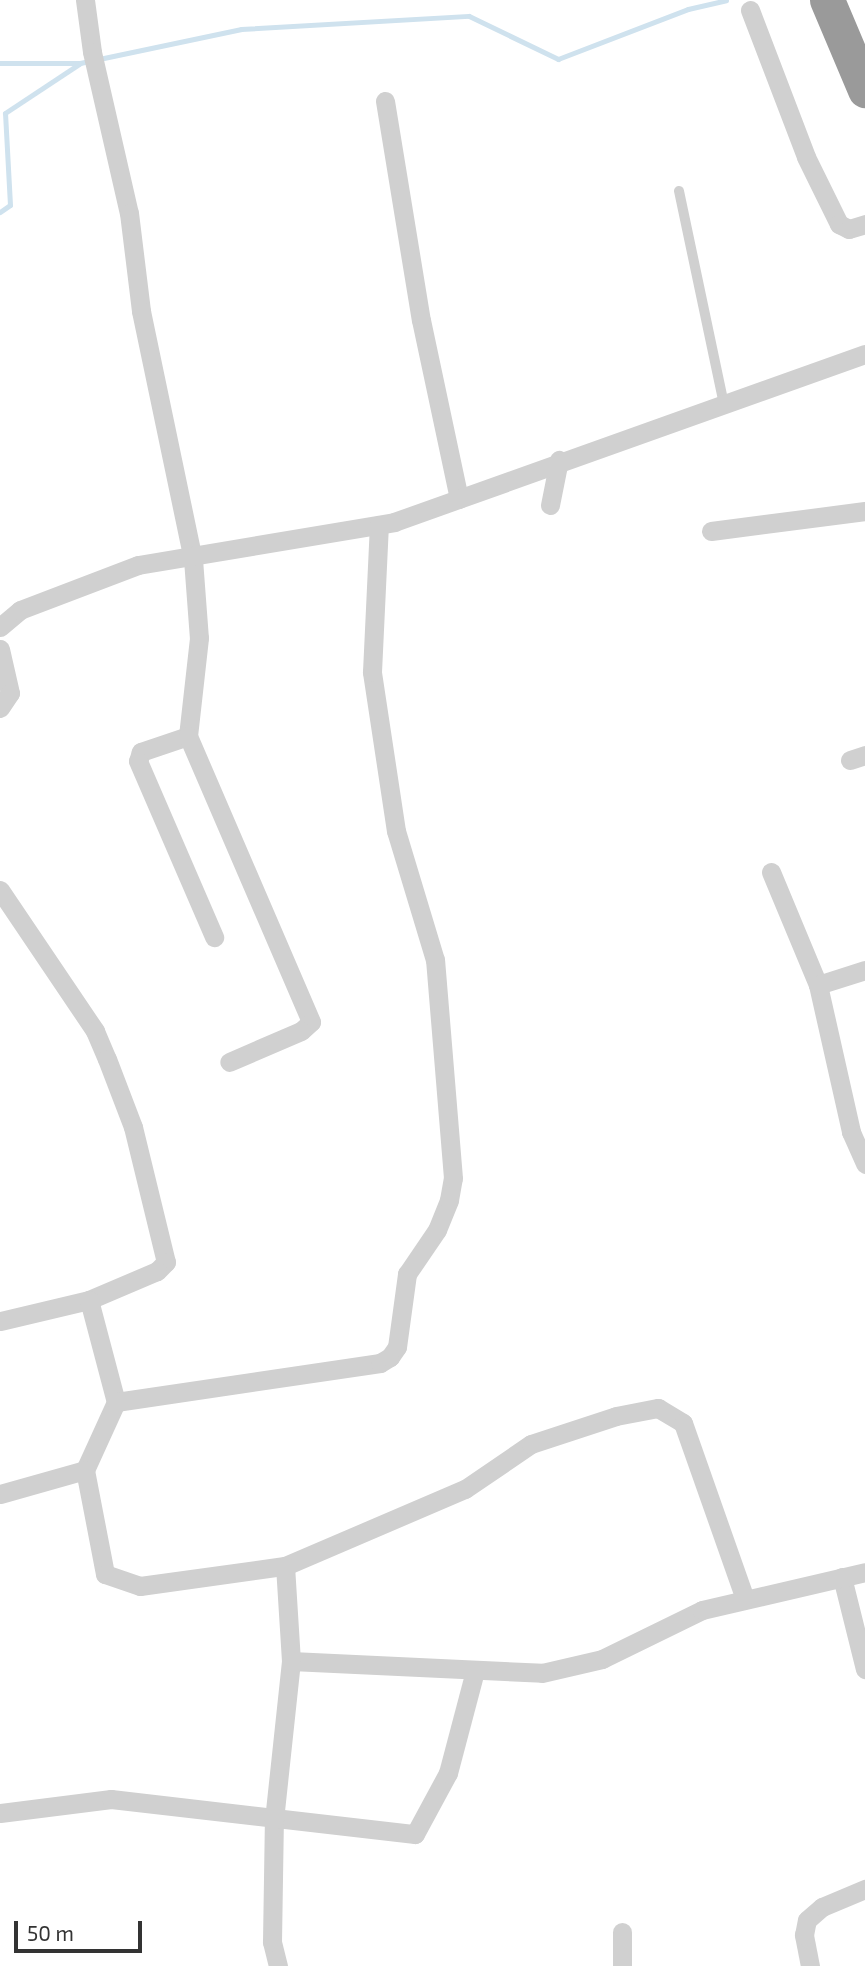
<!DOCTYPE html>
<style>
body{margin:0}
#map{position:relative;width:865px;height:1966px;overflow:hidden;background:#fff;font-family:"Exo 2",sans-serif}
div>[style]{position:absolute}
.stream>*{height:5px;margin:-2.5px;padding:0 2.5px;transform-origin:2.5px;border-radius:2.5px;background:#cfe2ee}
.service>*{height:10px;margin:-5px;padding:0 5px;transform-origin:5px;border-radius:5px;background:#d0d0d0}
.minor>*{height:19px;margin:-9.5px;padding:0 9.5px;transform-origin:9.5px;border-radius:9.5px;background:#d0d0d0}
.motorway>*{height:35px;margin:-17.5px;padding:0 17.5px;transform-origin:17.5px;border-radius:17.5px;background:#9a9a9a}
span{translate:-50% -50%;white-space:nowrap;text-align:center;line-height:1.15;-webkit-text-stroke:7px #fff;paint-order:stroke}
.scale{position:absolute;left:14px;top:1921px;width:128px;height:32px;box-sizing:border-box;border:4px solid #333;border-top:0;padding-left:9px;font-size:21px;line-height:24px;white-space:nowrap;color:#333;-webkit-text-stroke:5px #fff;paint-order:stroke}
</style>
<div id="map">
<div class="stream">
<div style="left:0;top:63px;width:80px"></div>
<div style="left:80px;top:63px;width:165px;rotate:-11.9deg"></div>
<div style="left:241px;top:29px;width:228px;rotate:-3.3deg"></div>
<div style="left:469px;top:16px;width:99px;rotate:25.8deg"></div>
<div style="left:558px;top:59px;width:139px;rotate:-21deg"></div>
<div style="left:688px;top:9px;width:39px;rotate:-13deg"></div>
<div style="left:0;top:212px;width:12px;rotate:-35deg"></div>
<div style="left:10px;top:205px;width:92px;rotate:-93.1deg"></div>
<div style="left:5px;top:113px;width:89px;rotate:-33.5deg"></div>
</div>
<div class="service">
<div style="left:679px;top:191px;width:219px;rotate:78.1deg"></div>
</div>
<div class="minor">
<div style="left:85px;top:0;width:52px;rotate:82.3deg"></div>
<div style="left:92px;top:52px;width:165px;rotate:77.1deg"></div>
<div style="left:129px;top:213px;width:99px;rotate:83deg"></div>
<div style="left:141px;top:311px;width:253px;rotate:78.2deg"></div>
<div style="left:193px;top:559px;width:79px;rotate:85.7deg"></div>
<div style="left:199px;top:638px;width:99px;rotate:96.4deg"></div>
<div style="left:188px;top:736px;width:50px;rotate:161.2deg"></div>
<div style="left:141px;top:752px;width:9px;rotate:108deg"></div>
<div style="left:138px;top:761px;width:192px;rotate:66.6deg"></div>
<div style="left:750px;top:10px;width:157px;rotate:69.1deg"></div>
<div style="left:806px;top:157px;width:75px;rotate:63.8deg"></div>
<div style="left:839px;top:224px;width:11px;rotate:27deg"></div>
<div style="left:849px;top:229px;width:17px;rotate:-17deg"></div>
<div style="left:385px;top:101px;width:222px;rotate:80.7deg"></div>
<div style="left:421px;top:320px;width:183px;rotate:78deg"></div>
<div style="left:550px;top:505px;width:46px;rotate:-78.7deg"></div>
<div style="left:711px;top:531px;width:155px;rotate:-7.4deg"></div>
<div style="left:0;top:627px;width:26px;rotate:-40deg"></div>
<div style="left:20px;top:610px;width:126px;rotate:-20.9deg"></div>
<div style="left:138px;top:565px;width:260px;rotate:-9.5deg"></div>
<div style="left:394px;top:522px;width:500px;rotate:-19.63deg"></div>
<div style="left:0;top:649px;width:45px;rotate:77.2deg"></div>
<div style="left:10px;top:693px;width:18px;rotate:124deg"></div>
<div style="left:188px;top:736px;width:311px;rotate:66.7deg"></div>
<div style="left:311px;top:1022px;width:13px;rotate:138deg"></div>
<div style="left:301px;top:1031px;width:78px;rotate:156.7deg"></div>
<div style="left:850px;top:760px;width:16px;rotate:-18deg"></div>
<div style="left:771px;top:872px;width:122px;rotate:67.4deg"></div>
<div style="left:818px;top:985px;width:151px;rotate:77.3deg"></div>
<div style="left:851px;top:1132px;width:35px;rotate:66deg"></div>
<div style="left:0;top:890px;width:170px;rotate:56deg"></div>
<div style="left:95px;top:1031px;width:30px;rotate:67deg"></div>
<div style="left:107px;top:1059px;width:73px;rotate:69.1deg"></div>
<div style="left:133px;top:1127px;width:139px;rotate:76.3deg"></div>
<div style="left:166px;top:1262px;width:13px;rotate:135deg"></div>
<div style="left:157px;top:1271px;width:74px;rotate:156.9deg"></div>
<div style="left:89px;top:1300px;width:91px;rotate:166.7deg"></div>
<div style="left:818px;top:985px;width:49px;rotate:-17.7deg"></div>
<div style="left:89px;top:1300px;width:106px;rotate:75.2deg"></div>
<div style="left:116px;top:1402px;width:75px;rotate:114.5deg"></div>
<div style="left:85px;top:1470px;width:106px;rotate:79.1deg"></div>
<div style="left:105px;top:1574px;width:37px;rotate:19deg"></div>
<div style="left:140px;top:1586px;width:146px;rotate:-7.9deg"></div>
<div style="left:285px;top:1566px;width:196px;rotate:-23.2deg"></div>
<div style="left:465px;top:1489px;width:80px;rotate:-34.3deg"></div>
<div style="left:531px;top:1444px;width:89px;rotate:-18.2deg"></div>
<div style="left:616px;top:1416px;width:43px;rotate:-10.8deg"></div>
<div style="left:658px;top:1408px;width:29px;rotate:31deg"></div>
<div style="left:683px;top:1423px;width:187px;rotate:70.6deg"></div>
<div style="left:116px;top:1402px;width:267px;rotate:-8.4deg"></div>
<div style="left:380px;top:1363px;width:12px;rotate:-31deg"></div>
<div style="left:390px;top:1357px;width:12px;rotate:-55deg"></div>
<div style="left:397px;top:1347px;width:74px;rotate:-82.2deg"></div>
<div style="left:407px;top:1274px;width:53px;rotate:-55.7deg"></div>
<div style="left:437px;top:1230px;width:32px;rotate:-68deg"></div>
<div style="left:449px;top:1200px;width:22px;rotate:-80deg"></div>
<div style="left:453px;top:1178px;width:219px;rotate:-94.7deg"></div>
<div style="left:435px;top:960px;width:135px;rotate:-106.8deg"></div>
<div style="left:396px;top:831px;width:161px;rotate:-98.6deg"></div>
<div style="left:372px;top:672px;width:147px;rotate:-87.3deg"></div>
<div style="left:0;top:1494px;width:88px;rotate:-15.8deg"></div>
<div style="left:842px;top:1577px;width:95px;rotate:76deg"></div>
<div style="left:291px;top:1661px;width:251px;rotate:2.7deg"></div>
<div style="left:542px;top:1673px;width:62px;rotate:-13.1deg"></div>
<div style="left:602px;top:1659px;width:111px;rotate:-26.1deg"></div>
<div style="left:702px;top:1610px;width:167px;rotate:-13.1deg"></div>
<div style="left:0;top:1813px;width:112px;rotate:-7.2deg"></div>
<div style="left:111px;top:1799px;width:306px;rotate:6.6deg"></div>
<div style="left:415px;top:1834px;width:69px;rotate:-61.6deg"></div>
<div style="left:448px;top:1773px;width:106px;rotate:-75.2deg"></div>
<div style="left:622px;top:1932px;width:34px;rotate:90deg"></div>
<div style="left:278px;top:1966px;width:25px;rotate:-104deg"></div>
<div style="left:272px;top:1942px;width:122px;rotate:-89.1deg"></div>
<div style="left:274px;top:1820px;width:160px;rotate:-83.9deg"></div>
<div style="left:291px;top:1661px;width:95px;rotate:-93.6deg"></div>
<div style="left:810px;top:1966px;width:32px;rotate:-101deg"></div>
<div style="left:804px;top:1935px;width:15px;rotate:-79deg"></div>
<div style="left:807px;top:1920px;width:20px;rotate:-41deg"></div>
<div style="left:822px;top:1907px;width:47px;rotate:-22.7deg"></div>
</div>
<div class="motorway">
<div style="left:827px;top:0;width:98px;rotate:67.1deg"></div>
</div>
<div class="scale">50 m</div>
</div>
